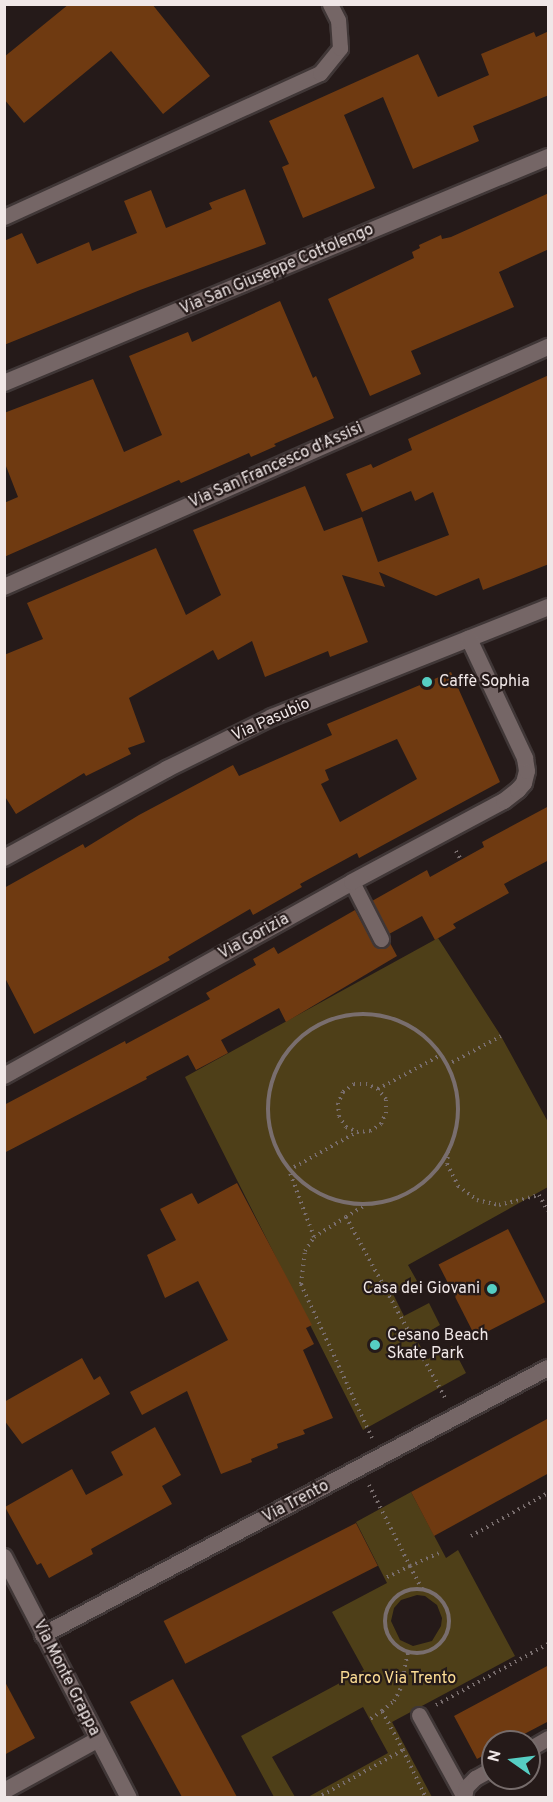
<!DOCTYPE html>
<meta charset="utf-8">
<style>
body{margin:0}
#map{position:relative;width:553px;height:1802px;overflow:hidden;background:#251a19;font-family:Overpass,sans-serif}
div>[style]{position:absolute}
.green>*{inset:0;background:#4e3f18}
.building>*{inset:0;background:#6f3a11;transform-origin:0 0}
.path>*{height:4px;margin-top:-2px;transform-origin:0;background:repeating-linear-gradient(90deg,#796e6e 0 1.5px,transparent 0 6px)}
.path>.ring{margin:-2px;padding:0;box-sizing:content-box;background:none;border:4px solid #796e6e;border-radius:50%}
.roads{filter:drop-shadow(2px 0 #403737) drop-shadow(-2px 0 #403737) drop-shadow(0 2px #403737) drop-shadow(0 -2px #403737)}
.service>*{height:15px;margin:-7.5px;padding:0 7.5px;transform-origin:7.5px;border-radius:7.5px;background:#756666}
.minor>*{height:16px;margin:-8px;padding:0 8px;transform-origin:8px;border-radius:8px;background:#756666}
.dots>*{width:16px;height:16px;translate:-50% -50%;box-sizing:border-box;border:3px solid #251a19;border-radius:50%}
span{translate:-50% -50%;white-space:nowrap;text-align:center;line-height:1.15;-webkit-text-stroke:4.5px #251a19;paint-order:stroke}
.street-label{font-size:16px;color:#f0e7e7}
.poi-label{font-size:16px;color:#f0e7e7}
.left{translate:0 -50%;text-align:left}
.right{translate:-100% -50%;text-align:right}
.park-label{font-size:16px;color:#fddd95}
.frame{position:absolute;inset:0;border:6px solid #f0e7e7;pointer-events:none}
.north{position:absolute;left:481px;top:1730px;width:60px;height:60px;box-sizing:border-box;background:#251a19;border:2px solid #766c6b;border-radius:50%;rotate:284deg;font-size:16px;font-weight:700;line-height:24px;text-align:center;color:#f0e7e7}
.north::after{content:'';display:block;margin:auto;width:21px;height:27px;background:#56cec3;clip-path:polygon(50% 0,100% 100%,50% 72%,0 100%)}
</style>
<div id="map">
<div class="green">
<div style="clip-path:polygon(438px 938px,501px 1036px,548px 1122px,548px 1187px,408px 1265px,417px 1281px,393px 1294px,404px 1316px,429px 1303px,440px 1325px,416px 1339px,428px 1359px,452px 1346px,466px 1373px,363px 1430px,185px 1077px)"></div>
<div style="clip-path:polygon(evenodd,411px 1492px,446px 1558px,458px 1550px,515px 1656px,392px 1722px,432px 1797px,308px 1797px,388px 1753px,363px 1707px,272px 1757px,295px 1797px,274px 1797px,241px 1736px,364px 1670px,332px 1612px,387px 1583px,356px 1522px,411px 1492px,417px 1595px,425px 1596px,437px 1605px,442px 1618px,441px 1626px,432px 1641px,413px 1646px,400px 1640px,391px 1621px,394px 1608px,401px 1600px,417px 1595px)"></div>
</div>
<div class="building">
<div style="clip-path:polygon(69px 4px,152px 4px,210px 76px,163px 114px,111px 51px,24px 123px,4px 99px,4px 57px)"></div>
<div style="clip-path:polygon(549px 31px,549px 95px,473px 126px,479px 141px,413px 169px,383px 97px,344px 115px,375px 188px,303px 218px,282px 167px,289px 164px,269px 121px,418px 54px,438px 97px,489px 75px,481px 54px,534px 32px,536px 37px)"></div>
<div style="clip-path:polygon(245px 189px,266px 244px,140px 290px,4px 345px,4px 241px,22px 233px,37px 264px,89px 242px,92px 251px,137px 233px,124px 201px,151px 190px,166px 228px,212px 209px,209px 203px)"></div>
<div style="clip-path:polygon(549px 193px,549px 249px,499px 272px,514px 307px,411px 351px,421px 374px,370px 396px,328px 299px,414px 258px,412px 252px,420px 248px,419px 245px,441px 235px,442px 239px,451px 237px)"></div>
<div style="clip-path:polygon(280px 301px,313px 378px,316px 376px,334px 418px,274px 444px,276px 446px,251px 457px,249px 453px,181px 483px,179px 480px,4px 557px,4px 503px,18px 497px,4px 461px,4px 413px,93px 379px,124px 452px,162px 435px,129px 356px,188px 332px,192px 342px)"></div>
<div style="clip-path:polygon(549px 375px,549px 564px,483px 590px,479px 578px,436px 596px,379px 572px,385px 587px,342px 575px,368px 642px,330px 657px,328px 651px,265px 677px,252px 641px,218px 660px,213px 650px,129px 698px,145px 742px,128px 748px,131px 754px,86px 776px,84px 773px,16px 814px,4px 795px,4px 655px,43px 639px,27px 603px,156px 548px,186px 615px,221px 595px,193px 530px,305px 486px,324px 531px,362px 517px,378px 562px,449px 535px,433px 492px,415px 501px,411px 491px,362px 512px,346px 474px,371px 464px,373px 468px,412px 450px,408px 439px)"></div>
<div style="clip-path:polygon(evenodd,451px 672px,500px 782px,359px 858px,357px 853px,300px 884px,302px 887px,253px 915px,250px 909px,168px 957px,170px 960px,34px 1034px,4px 976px,4px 888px,83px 844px,85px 848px,139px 815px,233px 765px,239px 776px,332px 735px,327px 724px,451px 672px,397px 739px,417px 779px,340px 822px,321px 784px,329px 780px,325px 770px,397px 739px)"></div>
<div style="clip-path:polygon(549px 806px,549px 860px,504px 884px,509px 893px,453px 924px,456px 928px,435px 940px,422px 916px,389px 934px,372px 901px,427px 870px,430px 877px,484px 847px,482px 842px)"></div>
<div style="clip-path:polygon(355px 910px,375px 947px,385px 948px,390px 943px,397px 956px,286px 1022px,279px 1008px,221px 1040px,228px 1053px,196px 1070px,188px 1055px,146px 1077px,147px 1079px,4px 1153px,4px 1105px,125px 1041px,126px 1044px,210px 999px,206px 993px,256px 965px,253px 959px,274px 947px,278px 954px)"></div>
<div style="clip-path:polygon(237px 1183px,312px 1325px,306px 1328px,314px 1344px,303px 1350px,333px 1418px,303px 1430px,305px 1434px,277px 1444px,278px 1448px,251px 1459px,252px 1462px,221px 1474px,187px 1391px,142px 1415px,130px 1392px,228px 1340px,198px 1281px,165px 1298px,147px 1255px,176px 1240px,160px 1209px,192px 1193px,198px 1204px)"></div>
<div style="left:508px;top:1229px;width:82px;height:78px;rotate:63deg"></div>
<div style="clip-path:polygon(82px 1358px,94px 1380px,100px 1376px,110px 1394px,22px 1444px,4px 1420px,4px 1402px)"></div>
<div style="clip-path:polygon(549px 1418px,549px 1473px,434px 1536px,411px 1492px)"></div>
<div style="clip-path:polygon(155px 1427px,181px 1475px,162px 1486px,172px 1504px,91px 1549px,93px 1554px,49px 1578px,41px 1563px,37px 1565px,5px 1507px,72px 1469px,86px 1495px,123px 1475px,111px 1452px)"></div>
<div style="left:356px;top:1523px;width:48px;height:216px;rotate:63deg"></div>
<div style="clip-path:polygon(549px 1665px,549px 1721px,509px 1742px,493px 1742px,493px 1750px,477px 1759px,454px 1716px)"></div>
<div style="clip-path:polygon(173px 1679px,237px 1797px,182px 1797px,130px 1702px)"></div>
<div style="clip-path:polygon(4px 1680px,35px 1738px,4px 1755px)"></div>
</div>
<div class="path">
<div style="left:456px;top:851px;width:10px;rotate:61deg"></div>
<div class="ring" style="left:268px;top:1014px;width:186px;height:186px"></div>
<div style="left:447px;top:1065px;width:61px;rotate:-28.2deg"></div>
<div style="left:378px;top:1089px;width:72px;rotate:-28.4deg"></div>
<div style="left:448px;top:1151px;width:13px;rotate:94deg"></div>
<div style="left:447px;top:1164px;width:25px;rotate:63deg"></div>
<div style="left:458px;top:1186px;width:24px;rotate:36deg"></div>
<div style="left:477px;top:1200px;width:23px;rotate:13deg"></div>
<div style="left:499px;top:1205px;width:41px;rotate:-14deg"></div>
<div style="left:539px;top:1195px;width:18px;rotate:61deg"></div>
<div style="left:346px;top:1217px;width:22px;rotate:-32deg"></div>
<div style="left:314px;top:1237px;width:72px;rotate:-110.5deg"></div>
<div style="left:289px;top:1170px;width:78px;rotate:-29.2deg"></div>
<div style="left:357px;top:1132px;width:13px;rotate:-4deg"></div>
<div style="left:370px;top:1131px;width:13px;rotate:-32deg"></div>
<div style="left:381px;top:1124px;width:12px;rotate:-66deg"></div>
<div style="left:386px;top:1113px;width:14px;rotate:-90deg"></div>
<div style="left:386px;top:1099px;width:13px;rotate:-129deg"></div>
<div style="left:378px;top:1089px;width:12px;rotate:-156deg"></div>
<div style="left:367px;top:1084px;width:13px;rotate:180deg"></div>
<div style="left:354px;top:1084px;width:14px;rotate:144deg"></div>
<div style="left:343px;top:1092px;width:12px;rotate:114deg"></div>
<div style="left:338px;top:1103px;width:13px;rotate:86deg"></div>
<div style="left:339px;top:1116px;width:13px;rotate:58deg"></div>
<div style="left:346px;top:1127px;width:12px;rotate:24deg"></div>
<div style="left:372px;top:1438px;width:170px;rotate:-114.8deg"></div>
<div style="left:301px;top:1284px;width:33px;rotate:-83deg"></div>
<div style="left:305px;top:1251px;width:17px;rotate:-57deg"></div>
<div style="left:314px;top:1237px;width:38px;rotate:-32deg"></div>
<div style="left:346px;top:1217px;width:209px;rotate:61.3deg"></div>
<div style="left:369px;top:1485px;width:91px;rotate:63.2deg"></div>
<div style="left:410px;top:1566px;width:28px;rotate:154deg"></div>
<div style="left:471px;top:1536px;width:88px;rotate:-29.2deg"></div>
<div style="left:422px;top:1589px;width:26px;rotate:-118deg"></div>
<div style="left:410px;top:1566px;width:35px;rotate:-24deg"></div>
<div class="ring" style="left:385px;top:1589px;width:60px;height:60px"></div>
<div style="left:436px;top:1705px;width:128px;rotate:-28.6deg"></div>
<div style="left:382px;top:1711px;width:16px;rotate:-40deg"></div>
<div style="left:394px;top:1701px;width:13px;rotate:-61deg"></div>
<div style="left:400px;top:1690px;width:40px;rotate:-78deg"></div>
<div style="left:403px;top:1750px;width:53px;rotate:64.4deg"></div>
<div style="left:317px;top:1798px;width:98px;rotate:-29.2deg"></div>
<div style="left:403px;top:1750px;width:44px;rotate:-118.3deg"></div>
<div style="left:382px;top:1711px;width:14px;rotate:146deg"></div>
</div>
<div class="roads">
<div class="service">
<div style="left:4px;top:217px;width:347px;rotate:-24.5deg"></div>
<div style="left:320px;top:73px;width:32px;rotate:-51deg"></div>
<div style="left:340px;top:48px;width:28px;rotate:-94deg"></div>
<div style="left:338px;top:20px;width:18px;rotate:-117deg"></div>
<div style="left:352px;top:882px;width:64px;rotate:63deg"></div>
<div style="left:419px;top:1715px;width:94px;rotate:61.2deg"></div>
<div style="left:529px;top:1749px;width:22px;rotate:-30deg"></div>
<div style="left:464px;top:1798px;width:11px;rotate:-80deg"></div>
<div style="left:466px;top:1787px;width:13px;rotate:-45deg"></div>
<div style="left:475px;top:1778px;width:21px;rotate:-29deg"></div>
</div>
<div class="minor">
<div style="left:4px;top:383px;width:589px;rotate:-22.56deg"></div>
<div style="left:4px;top:587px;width:595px;rotate:-23.81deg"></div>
<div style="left:4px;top:858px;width:186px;rotate:-28.6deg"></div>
<div style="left:167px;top:769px;width:117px;rotate:-26.3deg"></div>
<div style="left:272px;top:717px;width:297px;rotate:-21.7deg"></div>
<div style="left:4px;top:1076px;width:398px;rotate:-29.1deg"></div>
<div style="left:352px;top:882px;width:172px;rotate:-28.1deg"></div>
<div style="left:504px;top:801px;width:18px;rotate:-38deg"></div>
<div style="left:518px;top:790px;width:9px;rotate:-49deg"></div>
<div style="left:524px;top:783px;width:12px;rotate:-76deg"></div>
<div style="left:527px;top:771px;width:13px;rotate:-99deg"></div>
<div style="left:525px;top:758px;width:132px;rotate:-115.2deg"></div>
<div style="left:4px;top:1557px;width:271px;rotate:62.6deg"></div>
<div style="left:43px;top:1635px;width:571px;rotate:-27.87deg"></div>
<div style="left:4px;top:1791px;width:106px;rotate:-28.7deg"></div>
</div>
</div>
<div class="dots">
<div style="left:427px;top:682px;background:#56cec3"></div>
<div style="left:492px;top:1289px;background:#56cec3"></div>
<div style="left:375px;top:1345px;background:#56cec3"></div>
</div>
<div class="street-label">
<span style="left:277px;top:270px;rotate:-23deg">Via San Giuseppe Cottolengo</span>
<span style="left:276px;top:466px;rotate:-24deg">Via San Francesco d'Assisi</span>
<span style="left:271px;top:720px;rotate:-24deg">Via Pasubio</span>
<span style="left:254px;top:937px;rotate:-29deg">Via Gorizia</span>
<span style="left:296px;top:1502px;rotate:-28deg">Via Trento</span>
<span style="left:66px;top:1678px;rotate:63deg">Via Monte Grappa</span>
</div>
<div class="poi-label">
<span class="left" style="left:439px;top:682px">Caffè Sophia</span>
<span class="right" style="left:480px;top:1289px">Casa dei Giovani</span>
<span class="left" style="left:387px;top:1345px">Cesano Beach<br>Skate Park</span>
</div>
<div class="park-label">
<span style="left:398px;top:1679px">Parco Via Trento</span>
</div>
<div class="frame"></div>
<div class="north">N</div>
</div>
